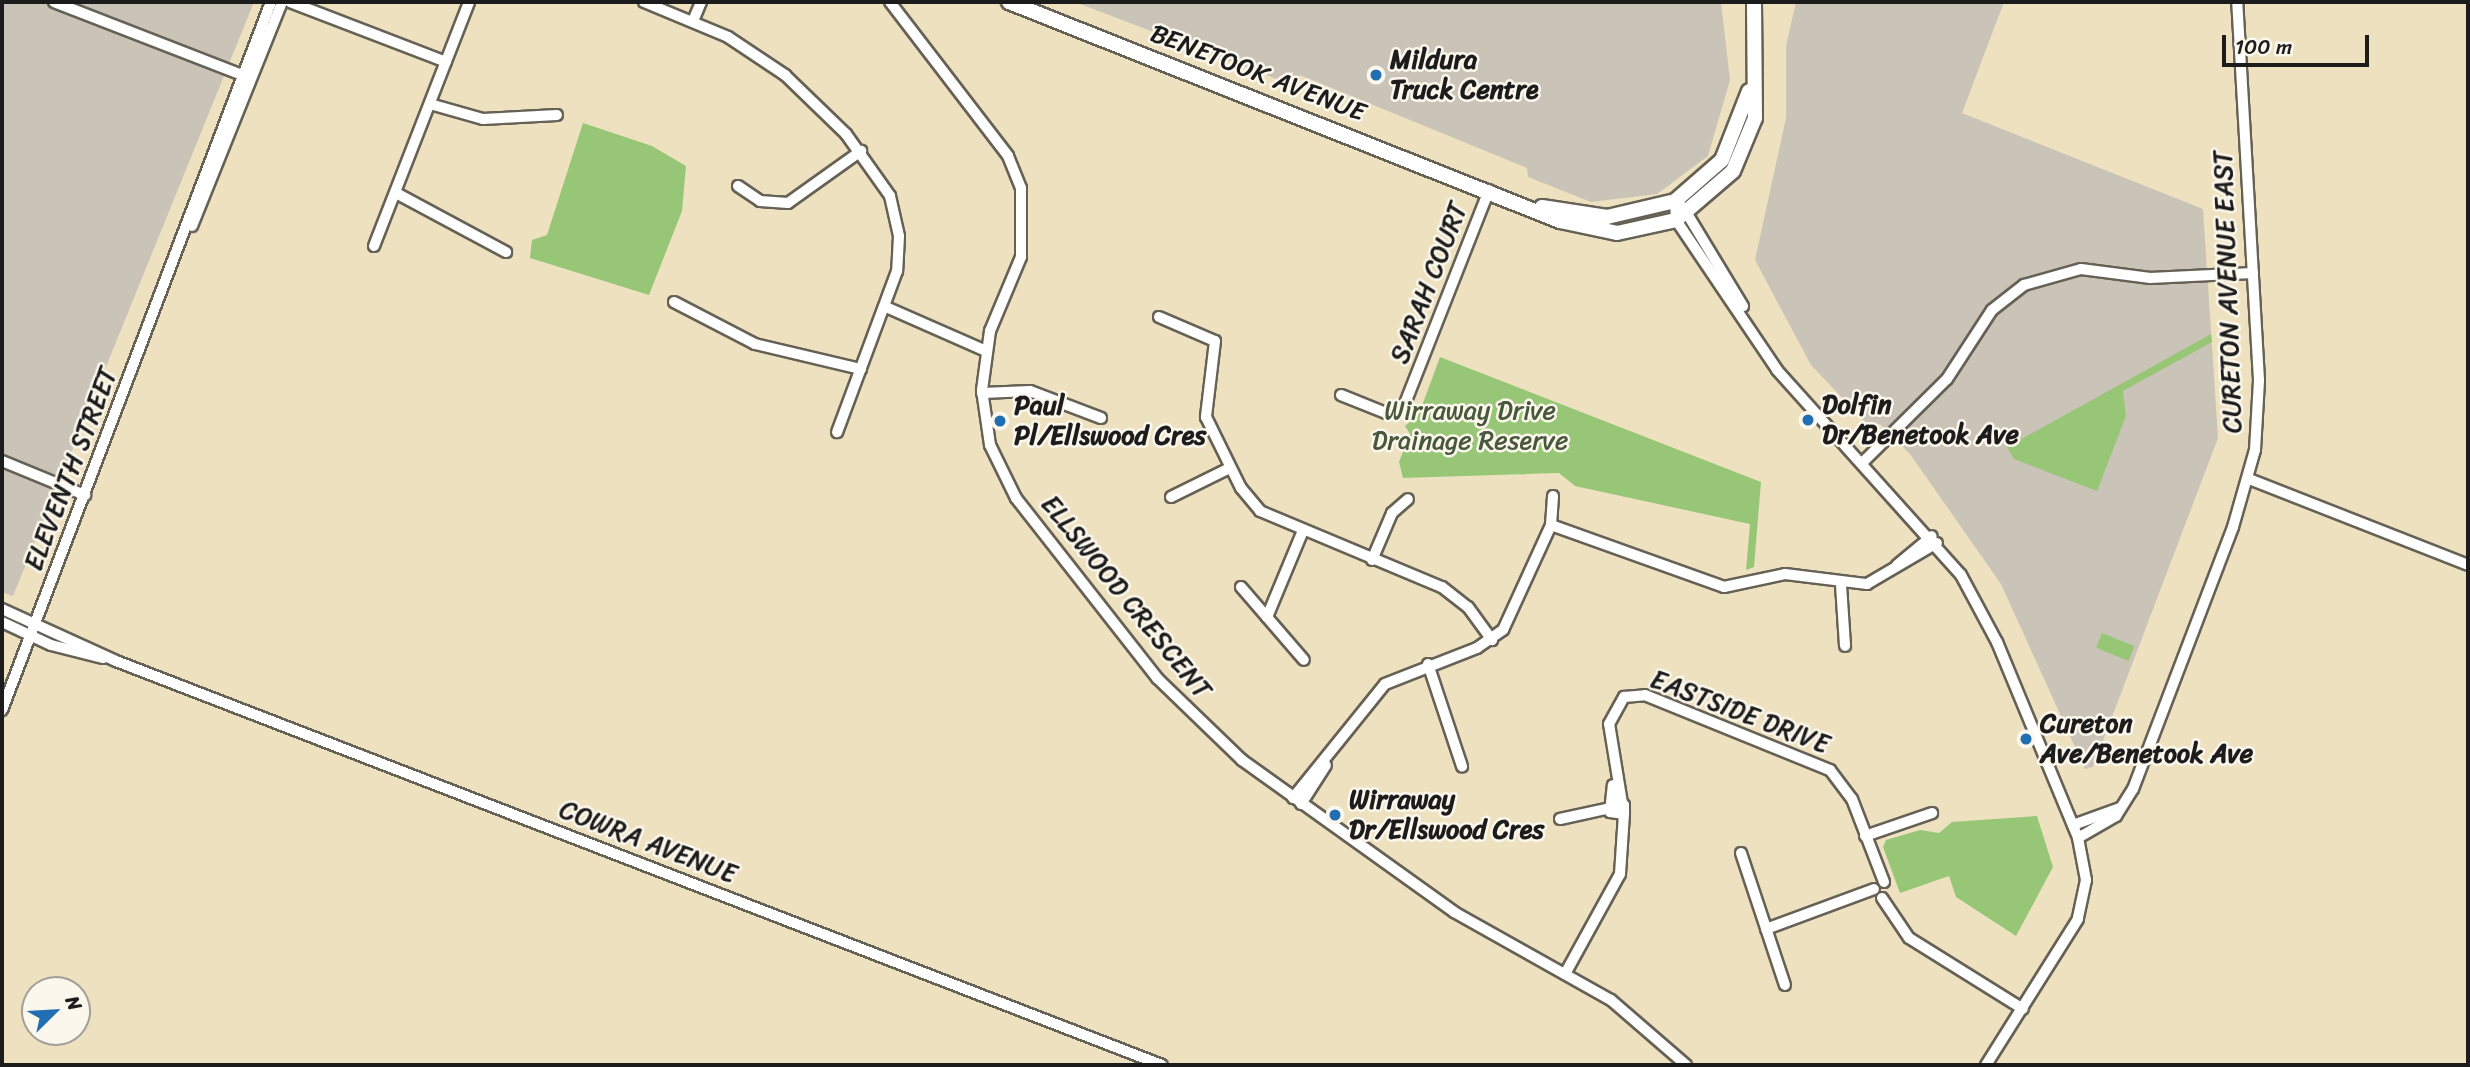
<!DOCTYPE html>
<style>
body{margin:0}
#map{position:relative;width:2470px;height:1067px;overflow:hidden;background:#eee1c0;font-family:Sriracha,sans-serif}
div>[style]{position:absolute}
.industrial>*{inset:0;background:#cac3b8}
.green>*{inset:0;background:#97c776;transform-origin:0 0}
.roads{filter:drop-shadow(2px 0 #666155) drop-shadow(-2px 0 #666155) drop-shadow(0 2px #666155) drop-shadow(0 -2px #666155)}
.minor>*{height:10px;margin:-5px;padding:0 5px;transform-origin:5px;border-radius:5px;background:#fff}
.major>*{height:14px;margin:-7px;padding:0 7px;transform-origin:7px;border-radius:7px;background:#fff}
.dots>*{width:19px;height:19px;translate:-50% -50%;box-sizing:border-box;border:4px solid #fbf7ec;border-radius:50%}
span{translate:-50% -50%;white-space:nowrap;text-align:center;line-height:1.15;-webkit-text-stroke:5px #fbf7ec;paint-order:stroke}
.poi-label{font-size:26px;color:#1c1c1c;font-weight:700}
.left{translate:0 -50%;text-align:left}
.street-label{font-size:26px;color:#1c1c1c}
.park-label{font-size:26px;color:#47583c}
.frame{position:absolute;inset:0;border:4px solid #1c1c1c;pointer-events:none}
.north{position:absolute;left:21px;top:976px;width:70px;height:70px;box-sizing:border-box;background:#fbf7ec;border:2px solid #a29f99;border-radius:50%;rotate:66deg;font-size:19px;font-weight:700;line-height:28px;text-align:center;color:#1c1c1c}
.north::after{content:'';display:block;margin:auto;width:24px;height:32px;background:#1f6fb2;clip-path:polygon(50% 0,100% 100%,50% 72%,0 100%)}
.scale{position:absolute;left:2222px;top:35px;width:147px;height:32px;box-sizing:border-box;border:4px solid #1c1c1c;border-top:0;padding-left:9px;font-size:21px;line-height:24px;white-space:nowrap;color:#1c1c1c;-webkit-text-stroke:5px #fbf7ec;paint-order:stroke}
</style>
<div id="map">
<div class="industrial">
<div style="clip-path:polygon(2px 2px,254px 2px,13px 596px,2px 592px)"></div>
<div style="clip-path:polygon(1075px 2px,1721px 2px,1730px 80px,1708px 156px,1657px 194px,1591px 202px,1528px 177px,1527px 168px,1300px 75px,1295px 86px)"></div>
<div style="clip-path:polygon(1796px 2px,2004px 2px,1962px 113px,2203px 209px,2218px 438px,2093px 767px,2085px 769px,2001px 584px,1910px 454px,1880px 424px,1870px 427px,1811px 365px,1755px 260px,1786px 118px,1786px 46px)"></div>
</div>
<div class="green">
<div style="clip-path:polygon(583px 123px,652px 146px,686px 166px,682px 211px,649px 295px,530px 258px,532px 240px,547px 235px)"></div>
<div style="clip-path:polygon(2211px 334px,2212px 342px,2123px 391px,2126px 416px,2097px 491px,2014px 459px,2007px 447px)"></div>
<div style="clip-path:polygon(1440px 357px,1761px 482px,1754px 567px,1746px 570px,1750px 524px,1575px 486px,1559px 473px,1403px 478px,1399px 462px,1410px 434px,1405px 426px,1419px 414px)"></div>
<div style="left:2102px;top:633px;width:35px;height:16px;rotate:22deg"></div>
<div style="clip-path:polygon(2037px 816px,2053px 867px,2016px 936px,1956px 897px,1949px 876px,1900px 893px,1883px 847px,1886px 840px,1920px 830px,1939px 833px,1952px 822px)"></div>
</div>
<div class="roads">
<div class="minor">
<div style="left:54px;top:2px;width:207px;rotate:21.2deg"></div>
<div style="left:290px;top:2px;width:167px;rotate:21deg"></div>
<div style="left:644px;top:2px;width:91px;rotate:22.6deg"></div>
<div style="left:728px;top:37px;width:69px;rotate:33.7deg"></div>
<div style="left:785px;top:75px;width:85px;rotate:44deg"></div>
<div style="left:846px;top:134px;width:76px;rotate:54.6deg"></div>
<div style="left:890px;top:196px;width:41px;rotate:77.3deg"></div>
<div style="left:899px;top:236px;width:35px;rotate:93deg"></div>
<div style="left:897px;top:271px;width:172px;rotate:110.4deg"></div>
<div style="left:890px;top:2px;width:194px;rotate:52.5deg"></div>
<div style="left:1008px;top:156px;width:35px;rotate:68deg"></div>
<div style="left:1021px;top:188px;width:69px;rotate:90deg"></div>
<div style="left:1021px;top:257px;width:80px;rotate:112.7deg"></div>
<div style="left:990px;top:331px;width:60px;rotate:97.7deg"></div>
<div style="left:982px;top:390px;width:56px;rotate:81.7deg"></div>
<div style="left:990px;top:445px;width:59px;rotate:63.9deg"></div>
<div style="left:1016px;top:498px;width:229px;rotate:51.9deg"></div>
<div style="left:1157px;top:678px;width:118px;rotate:44deg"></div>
<div style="left:1242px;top:760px;width:261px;rotate:35.6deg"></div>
<div style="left:1454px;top:912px;width:180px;rotate:29.3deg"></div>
<div style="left:1611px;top:1000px;width:99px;rotate:40.9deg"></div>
<div style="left:693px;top:21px;width:21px;rotate:-67deg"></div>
<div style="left:430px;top:104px;width:55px;rotate:15.8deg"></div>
<div style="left:483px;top:119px;width:74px;rotate:-3.1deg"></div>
<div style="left:738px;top:186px;width:27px;rotate:34deg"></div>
<div style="left:760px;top:201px;width:28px;rotate:4deg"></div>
<div style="left:788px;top:203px;width:90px;rotate:-35.5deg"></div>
<div style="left:396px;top:193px;width:125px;rotate:28.2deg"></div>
<div style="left:1675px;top:201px;width:19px;rotate:87deg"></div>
<div style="left:1676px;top:220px;width:181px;rotate:56deg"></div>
<div style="left:1777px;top:370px;width:275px;rotate:48.1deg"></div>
<div style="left:1961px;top:575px;width:76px;rotate:61.8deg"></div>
<div style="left:1997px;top:642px;width:212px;rotate:67.5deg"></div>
<div style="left:2078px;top:838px;width:43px;rotate:79.2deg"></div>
<div style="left:2086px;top:880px;width:40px;rotate:102deg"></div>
<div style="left:2078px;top:919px;width:173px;rotate:122.2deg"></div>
<div style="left:1683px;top:207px;width:116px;rotate:58.8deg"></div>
<div style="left:192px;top:226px;width:241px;rotate:-68.1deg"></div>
<div style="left:374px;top:246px;width:262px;rotate:-68.7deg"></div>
<div style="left:674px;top:302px;width:91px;rotate:27.4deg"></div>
<div style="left:755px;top:344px;width:109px;rotate:13.3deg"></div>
<div style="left:886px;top:307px;width:109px;rotate:23.7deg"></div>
<div style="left:1159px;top:317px;width:61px;rotate:23.2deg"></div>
<div style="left:1215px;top:341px;width:77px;rotate:96.8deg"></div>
<div style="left:1206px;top:417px;width:79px;rotate:63.8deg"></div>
<div style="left:1241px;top:488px;width:30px;rotate:50deg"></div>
<div style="left:1260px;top:511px;width:197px;rotate:22.7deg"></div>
<div style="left:1442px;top:587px;width:33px;rotate:38deg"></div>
<div style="left:1468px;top:607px;width:41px;rotate:54deg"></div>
<div style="left:982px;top:393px;width:48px;rotate:-2.4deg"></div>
<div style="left:1030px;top:391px;width:76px;rotate:20.8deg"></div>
<div style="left:1341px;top:395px;width:48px;rotate:21.8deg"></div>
<div style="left:1386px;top:413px;width:19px;rotate:-21deg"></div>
<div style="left:1404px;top:406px;width:232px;rotate:-68.5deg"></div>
<div style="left:2px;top:461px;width:90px;rotate:22.3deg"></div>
<div style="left:1863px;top:462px;width:118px;rotate:-44.7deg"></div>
<div style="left:1947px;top:379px;width:82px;rotate:-56.9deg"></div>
<div style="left:1992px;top:310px;width:41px;rotate:-38deg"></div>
<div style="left:2024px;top:285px;width:59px;rotate:-15.7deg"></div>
<div style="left:2081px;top:269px;width:70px;rotate:7.4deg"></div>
<div style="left:2150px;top:278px;width:103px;rotate:-2.8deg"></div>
<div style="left:2249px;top:479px;width:235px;rotate:21.4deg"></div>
<div style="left:1171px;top:497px;width:66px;rotate:-26.2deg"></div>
<div style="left:1551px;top:525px;width:184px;rotate:19.7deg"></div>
<div style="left:1724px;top:587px;width:62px;rotate:-12deg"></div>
<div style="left:1785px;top:574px;width:83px;rotate:7deg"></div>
<div style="left:1867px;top:584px;width:81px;rotate:-30.4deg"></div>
<div style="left:1372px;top:560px;width:51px;rotate:-66.9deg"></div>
<div style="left:1392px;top:513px;width:21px;rotate:-41deg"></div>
<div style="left:1897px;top:565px;width:45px;rotate:-39.6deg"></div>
<div style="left:1841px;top:585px;width:61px;rotate:86.2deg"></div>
<div style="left:1241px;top:587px;width:96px;rotate:49.2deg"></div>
<div style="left:2px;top:609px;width:125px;rotate:24.5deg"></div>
<div style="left:116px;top:661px;width:1121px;rotate:21.12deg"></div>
<div style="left:1267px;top:617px;width:91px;rotate:-67.4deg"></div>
<div style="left:2px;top:622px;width:54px;rotate:25.1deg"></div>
<div style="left:51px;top:645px;width:54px;rotate:14deg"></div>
<div style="left:1428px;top:664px;width:108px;rotate:71.6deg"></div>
<div style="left:2px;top:710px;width:757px;rotate:-69.2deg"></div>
<div style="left:1293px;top:798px;width:146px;rotate:-51.1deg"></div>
<div style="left:1385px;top:684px;width:99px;rotate:-21.4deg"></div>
<div style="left:1477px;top:648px;width:32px;rotate:-35deg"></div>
<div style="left:1503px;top:630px;width:115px;rotate:-65.4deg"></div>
<div style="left:1551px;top:525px;width:29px;rotate:-86deg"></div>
<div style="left:1613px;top:803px;width:11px;rotate:10deg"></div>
<div style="left:1624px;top:805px;width:9px;rotate:90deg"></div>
<div style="left:1624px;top:814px;width:14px;rotate:-172deg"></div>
<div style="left:1610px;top:812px;width:27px;rotate:-84deg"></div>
<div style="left:1622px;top:803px;width:80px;rotate:-99.3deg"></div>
<div style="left:1609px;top:724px;width:31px;rotate:-61deg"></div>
<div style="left:1624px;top:697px;width:21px;rotate:-5deg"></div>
<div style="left:1645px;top:695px;width:200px;rotate:22.1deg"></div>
<div style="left:1830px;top:770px;width:36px;rotate:53deg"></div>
<div style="left:1852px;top:799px;width:89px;rotate:68.9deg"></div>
<div style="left:1301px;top:804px;width:46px;rotate:-57.3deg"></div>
<div style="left:1560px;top:819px;width:51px;rotate:-12.4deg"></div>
<div style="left:2073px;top:825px;width:50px;rotate:-19.9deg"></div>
<div style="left:1865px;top:836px;width:71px;rotate:-18.9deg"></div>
<div style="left:2078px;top:838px;width:44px;rotate:-30.1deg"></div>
<div style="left:2116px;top:816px;width:32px;rotate:-58deg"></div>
<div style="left:2133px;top:789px;width:280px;rotate:-69.1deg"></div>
<div style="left:2233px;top:527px;width:80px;rotate:-74.1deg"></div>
<div style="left:2255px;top:450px;width:70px;rotate:-86.7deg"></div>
<div style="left:2259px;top:380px;width:379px;rotate:-93.3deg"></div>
<div style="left:1741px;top:853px;width:139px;rotate:71.6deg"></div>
<div style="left:1882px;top:898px;width:48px;rotate:56deg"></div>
<div style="left:1909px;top:938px;width:134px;rotate:31.9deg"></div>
<div style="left:1766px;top:929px;width:115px;rotate:-20.3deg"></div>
<div style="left:1565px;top:974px;width:114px;rotate:-61.2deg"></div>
<div style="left:1620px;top:874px;width:60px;rotate:-86.2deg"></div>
</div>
<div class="major">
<div style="left:1009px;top:2px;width:593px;rotate:21.68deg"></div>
<div style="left:1560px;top:221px;width:58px;rotate:11.9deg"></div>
<div style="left:1617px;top:233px;width:60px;rotate:-12.4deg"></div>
<div style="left:1676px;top:220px;width:75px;rotate:-40.7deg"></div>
<div style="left:1733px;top:171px;width:57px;rotate:-67.5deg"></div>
<div style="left:1755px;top:118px;width:116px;rotate:-90.5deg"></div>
<div style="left:1542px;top:207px;width:66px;rotate:8.7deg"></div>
<div style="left:1607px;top:217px;width:70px;rotate:-13.2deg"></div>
<div style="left:1675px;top:201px;width:62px;rotate:-41.1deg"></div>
<div style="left:1722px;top:160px;width:74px;rotate:-68.6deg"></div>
</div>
</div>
<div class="dots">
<div style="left:1376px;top:75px;background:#1f6fb2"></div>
<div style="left:1808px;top:420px;background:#1f6fb2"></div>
<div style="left:1000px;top:421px;background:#1f6fb2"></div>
<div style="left:2026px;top:739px;background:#1f6fb2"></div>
<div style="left:1335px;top:815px;background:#1f6fb2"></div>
</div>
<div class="poi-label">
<span class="left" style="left:1390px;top:75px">Mildura<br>Truck Centre</span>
<span class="left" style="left:1822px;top:420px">Dolfin<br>Dr/Benetook Ave</span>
<span class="left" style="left:1014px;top:421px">Paul<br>Pl/Ellswood Cres</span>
<span class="left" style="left:2040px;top:739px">Cureton<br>Ave/Benetook Ave</span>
<span class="left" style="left:1349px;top:815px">Wirraway<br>Dr/Ellswood Cres</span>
</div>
<div class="street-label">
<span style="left:1258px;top:73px;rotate:21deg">BENETOOK AVENUE</span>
<span style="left:1429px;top:283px;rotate:-69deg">SARAH COURT</span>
<span style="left:2228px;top:292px;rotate:-92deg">CURETON AVENUE EAST</span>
<span style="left:71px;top:469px;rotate:-69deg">ELEVENTH STREET</span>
<span style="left:1126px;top:597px;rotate:51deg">ELLSWOOD CRESCENT</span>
<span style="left:1740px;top:712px;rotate:21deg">EASTSIDE DRIVE</span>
<span style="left:648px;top:842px;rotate:21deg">COWRA AVENUE</span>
</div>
<div class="park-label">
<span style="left:1470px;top:426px">Wirraway Drive<br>Drainage Reserve</span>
</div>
<div class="frame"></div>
<div class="north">N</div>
<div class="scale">100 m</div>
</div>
